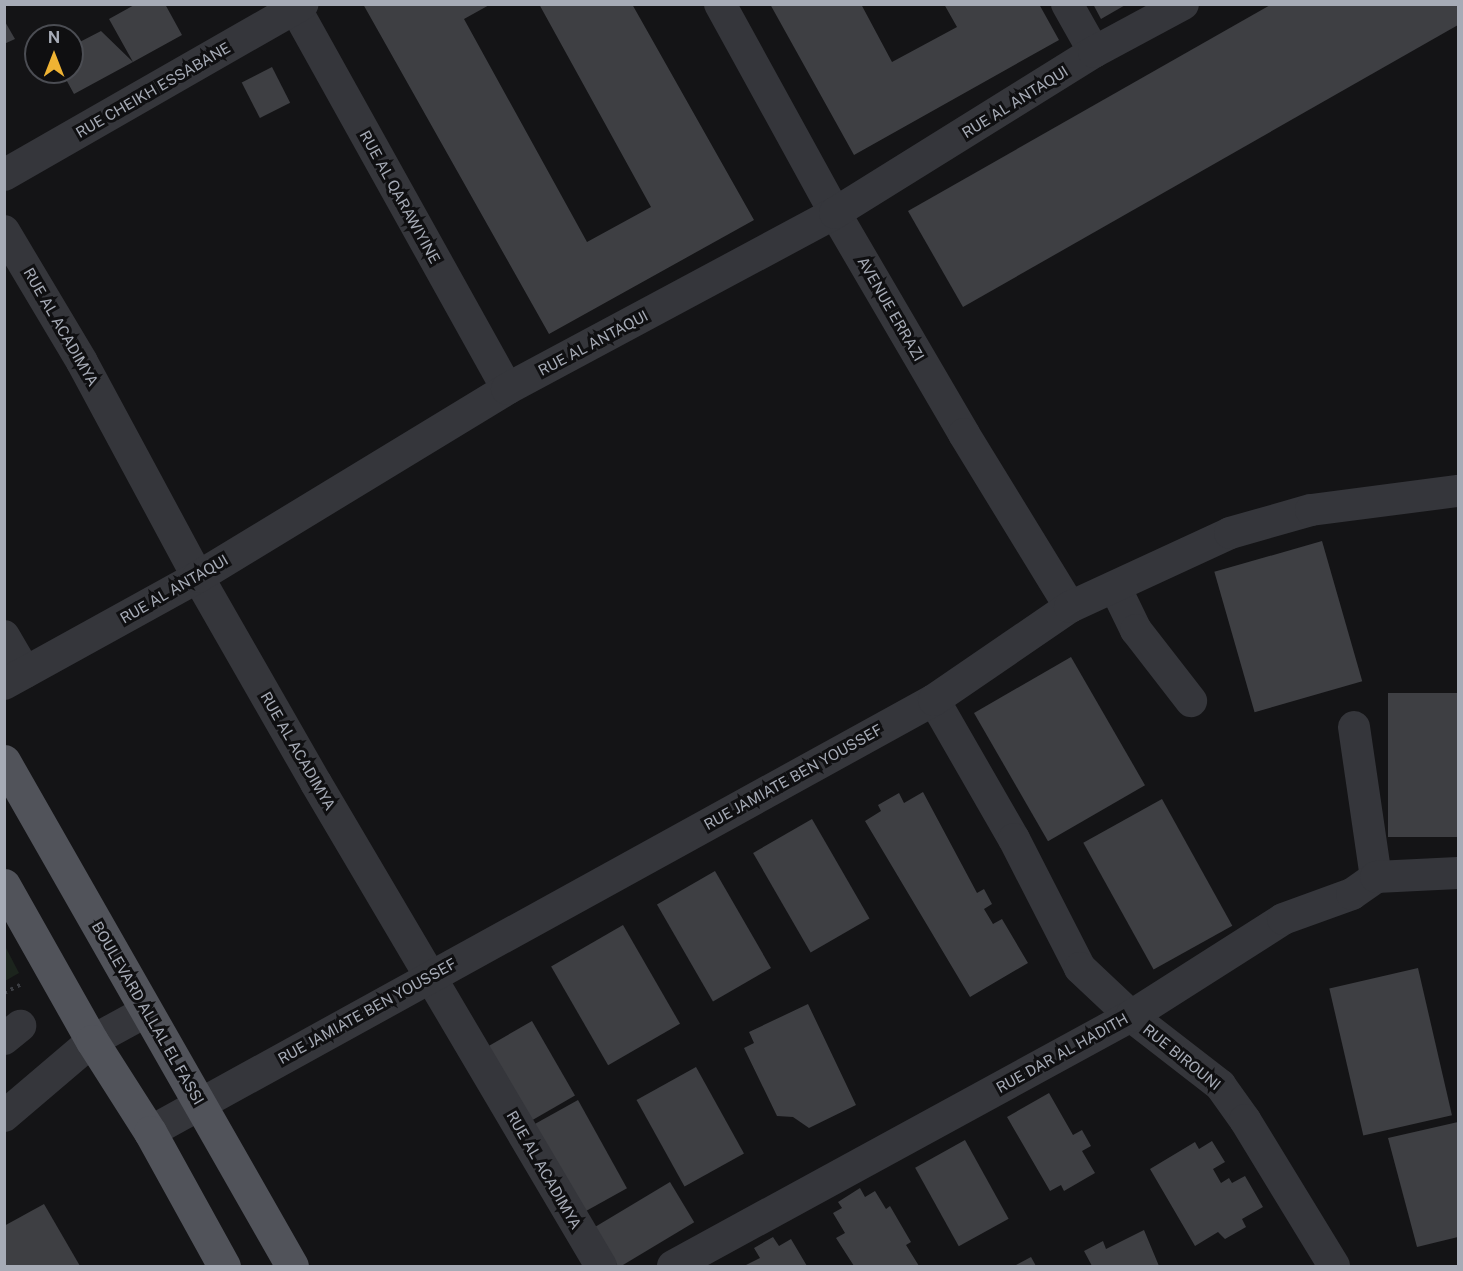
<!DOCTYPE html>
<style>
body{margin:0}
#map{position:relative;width:1463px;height:1271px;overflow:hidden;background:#141416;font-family:"Public Sans",sans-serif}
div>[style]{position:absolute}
.green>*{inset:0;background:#1c241d}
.building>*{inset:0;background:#3e3f43;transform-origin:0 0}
.path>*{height:4px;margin-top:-2px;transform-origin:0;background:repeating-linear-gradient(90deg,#3b3d42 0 3px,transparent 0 7.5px)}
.minor>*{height:32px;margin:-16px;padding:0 16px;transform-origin:16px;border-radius:16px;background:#35363b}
.major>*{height:33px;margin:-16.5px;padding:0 16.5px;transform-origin:16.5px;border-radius:16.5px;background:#51535a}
span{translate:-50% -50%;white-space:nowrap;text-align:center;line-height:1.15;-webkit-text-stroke:6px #0f0f11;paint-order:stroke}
.street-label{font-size:15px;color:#a6abb6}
.frame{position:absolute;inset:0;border:6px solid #a6abb6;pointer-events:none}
.north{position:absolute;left:24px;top:24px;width:60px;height:60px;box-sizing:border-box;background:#0f0f11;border:2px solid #4b4d53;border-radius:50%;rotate:0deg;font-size:16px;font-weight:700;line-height:24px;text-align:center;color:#a6abb6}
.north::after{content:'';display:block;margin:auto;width:21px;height:27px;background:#efb333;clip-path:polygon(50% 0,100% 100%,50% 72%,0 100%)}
</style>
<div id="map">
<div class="green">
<div style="clip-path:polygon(5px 946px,19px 973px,5px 981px,4px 981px)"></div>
</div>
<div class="building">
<div style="clip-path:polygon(136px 4px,165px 4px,182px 35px,133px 62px,74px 94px,62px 72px,72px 72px,72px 46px,101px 31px,133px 62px,109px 19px)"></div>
<div style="clip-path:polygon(363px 4px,491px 4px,464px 19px,587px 242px,651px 207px,539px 4px,632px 4px,754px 220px,549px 334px)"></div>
<div style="clip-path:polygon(770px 4px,861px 4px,892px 62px,957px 27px,944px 4px,1039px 4px,1059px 40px,854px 155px)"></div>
<div style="clip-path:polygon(1093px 4px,1127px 4px,1101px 19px)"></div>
<div style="clip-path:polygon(1272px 4px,1458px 4px,1458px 25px,963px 307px,908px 211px)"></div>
<div style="clip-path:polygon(4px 20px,15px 39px,4px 44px)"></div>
<div style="left:272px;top:67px;width:40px;height:34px;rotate:63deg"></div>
<div style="left:1322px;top:541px;width:146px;height:112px;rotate:74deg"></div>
<div style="left:1071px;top:657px;width:148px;height:112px;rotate:60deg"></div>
<div style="left:1458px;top:693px;width:144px;height:70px;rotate:90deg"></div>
<div style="clip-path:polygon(923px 792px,977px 893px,984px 889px,992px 904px,984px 909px,993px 924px,1002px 919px,1028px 963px,970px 997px,865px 821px,881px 811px,878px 805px,899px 793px,904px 803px)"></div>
<div style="left:1162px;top:799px;width:145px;height:90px;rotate:61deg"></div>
<div style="left:812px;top:819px;width:115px;height:68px;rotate:60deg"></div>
<div style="left:715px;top:871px;width:112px;height:67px;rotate:60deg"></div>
<div style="left:623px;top:925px;width:114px;height:83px;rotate:60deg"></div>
<div style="left:1418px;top:968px;width:151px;height:91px;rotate:77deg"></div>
<div style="clip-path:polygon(808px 1004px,856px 1105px,809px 1128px,793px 1117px,777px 1116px,744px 1048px,754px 1043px,749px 1032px)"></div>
<div style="left:532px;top:1021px;width:86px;height:55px;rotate:60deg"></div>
<div style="left:696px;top:1067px;width:99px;height:68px;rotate:61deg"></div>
<div style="clip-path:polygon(1049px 1093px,1073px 1135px,1082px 1130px,1091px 1146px,1082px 1151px,1095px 1173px,1064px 1191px,1061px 1185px,1050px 1191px,1007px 1117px)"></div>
<div style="left:578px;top:1100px;width:101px;height:55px;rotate:61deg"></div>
<div style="clip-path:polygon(1458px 1122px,1458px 1237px,1417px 1247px,1388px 1138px)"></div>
<div style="left:965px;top:1140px;width:90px;height:57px;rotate:61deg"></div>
<div style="clip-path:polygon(1212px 1141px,1225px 1162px,1213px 1169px,1221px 1183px,1229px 1178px,1232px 1183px,1245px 1176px,1263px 1207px,1242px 1219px,1246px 1227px,1225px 1239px,1218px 1232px,1195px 1246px,1150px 1169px,1195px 1142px,1199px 1149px)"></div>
<div style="left:670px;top:1182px;width:47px;height:88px;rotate:59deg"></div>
<div style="clip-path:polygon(860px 1188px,865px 1197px,875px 1191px,886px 1209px,890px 1206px,911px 1242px,906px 1245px,919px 1266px,854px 1266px,836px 1238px,845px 1233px,833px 1213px,842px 1208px,838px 1202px)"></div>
<div style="clip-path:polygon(44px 1204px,80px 1266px,4px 1266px,4px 1226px)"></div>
<div style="clip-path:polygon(1144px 1230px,1159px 1266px,1092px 1266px,1084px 1251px,1103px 1241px,1106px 1249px)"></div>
<div style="clip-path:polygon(773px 1237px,779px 1246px,791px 1239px,807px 1266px,744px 1266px,760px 1258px,754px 1248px)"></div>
<div style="clip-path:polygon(1031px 1257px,1036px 1266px,1014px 1266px)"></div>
</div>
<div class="path">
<div style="left:4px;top:993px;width:22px;rotate:-27deg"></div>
</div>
<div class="minor">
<div style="left:293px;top:4px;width:440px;rotate:60.9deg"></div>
<div style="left:720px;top:4px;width:239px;rotate:61.2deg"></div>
<div style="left:835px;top:213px;width:256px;rotate:59.7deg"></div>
<div style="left:964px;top:434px;width:203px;rotate:58.5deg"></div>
<div style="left:1067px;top:4px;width:55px;rotate:60.6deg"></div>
<div style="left:4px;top:175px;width:344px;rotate:-29.8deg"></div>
<div style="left:4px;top:231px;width:152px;rotate:59.2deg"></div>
<div style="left:82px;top:362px;width:244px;rotate:61.7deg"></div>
<div style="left:198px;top:577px;width:237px;rotate:60.2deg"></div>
<div style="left:316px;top:783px;width:561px;rotate:59.46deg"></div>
<div style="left:1115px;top:587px;width:48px;rotate:64deg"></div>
<div style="left:1136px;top:630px;width:90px;rotate:52.2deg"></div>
<div style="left:4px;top:636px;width:42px;rotate:59.7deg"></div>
<div style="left:4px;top:684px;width:222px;rotate:-28.9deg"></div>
<div style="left:198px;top:577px;width:362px;rotate:-31.3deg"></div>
<div style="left:507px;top:389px;width:372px;rotate:-28.2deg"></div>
<div style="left:835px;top:213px;width:305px;rotate:-31.9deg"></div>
<div style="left:1094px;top:52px;width:101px;rotate:-28.3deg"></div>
<div style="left:934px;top:700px;width:160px;rotate:60.1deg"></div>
<div style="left:1014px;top:839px;width:145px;rotate:62.9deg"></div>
<div style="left:1080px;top:968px;width:70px;rotate:43.3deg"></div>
<div style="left:1131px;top:1016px;width:113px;rotate:37.8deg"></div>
<div style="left:1220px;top:1085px;width:43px;rotate:54.5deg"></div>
<div style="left:1245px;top:1120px;width:171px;rotate:58.6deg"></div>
<div style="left:1354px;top:727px;width:152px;rotate:81.7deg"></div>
<div style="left:4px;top:1039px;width:21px;rotate:-39deg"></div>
<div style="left:4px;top:1116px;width:116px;rotate:-40.4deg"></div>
<div style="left:92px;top:1041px;width:60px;rotate:-28.7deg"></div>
<div style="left:150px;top:1132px;width:895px;rotate:-28.86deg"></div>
<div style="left:934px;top:700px;width:165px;rotate:-34.4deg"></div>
<div style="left:1070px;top:607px;width:176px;rotate:-24.8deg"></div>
<div style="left:1230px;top:533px;width:84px;rotate:-15.9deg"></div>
<div style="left:1311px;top:510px;width:148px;rotate:-7.4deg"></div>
<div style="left:673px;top:1266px;width:522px;rotate:-28.63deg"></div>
<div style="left:1131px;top:1016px;width:180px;rotate:-32.5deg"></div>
<div style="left:1283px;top:919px;width:73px;rotate:-19.9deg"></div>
<div style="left:1352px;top:894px;width:29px;rotate:-35deg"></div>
<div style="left:1376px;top:877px;width:82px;rotate:-2.8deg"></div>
</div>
<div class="major">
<div style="left:4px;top:761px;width:581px;rotate:60.3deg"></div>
<div style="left:4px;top:885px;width:179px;rotate:60.6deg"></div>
<div style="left:92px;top:1041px;width:108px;rotate:57.5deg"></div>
<div style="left:150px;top:1132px;width:153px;rotate:61.1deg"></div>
</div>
<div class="street-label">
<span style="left:153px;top:90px;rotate:-30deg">RUE CHEIKH ESSABANE</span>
<span style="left:1015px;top:102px;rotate:-32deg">RUE AL ANTAQUI</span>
<span style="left:400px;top:197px;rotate:61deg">RUE AL QARAWIYINE</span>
<span style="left:891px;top:309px;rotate:60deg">AVENUE ERRAZI</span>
<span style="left:61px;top:327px;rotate:60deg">RUE AL ACADIMYA</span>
<span style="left:593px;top:343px;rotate:-28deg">RUE AL ANTAQUI</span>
<span style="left:174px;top:589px;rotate:-30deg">RUE AL ANTAQUI</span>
<span style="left:298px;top:751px;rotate:60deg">RUE AL ACADIMYA</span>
<span style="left:793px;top:777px;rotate:-29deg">RUE JAMIATE BEN YOUSSEF</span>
<span style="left:367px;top:1011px;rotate:-29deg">RUE JAMIATE BEN YOUSSEF</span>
<span style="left:148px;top:1013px;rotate:60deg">BOULEVARD ALLAL EL FASSI</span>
<span style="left:1062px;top:1053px;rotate:-29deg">RUE DAR AL HADITH</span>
<span style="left:1182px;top:1057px;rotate:39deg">RUE BIROUNI</span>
<span style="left:544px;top:1170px;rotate:60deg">RUE AL ACADIMYA</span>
</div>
<div class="frame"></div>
<div class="north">N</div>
</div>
